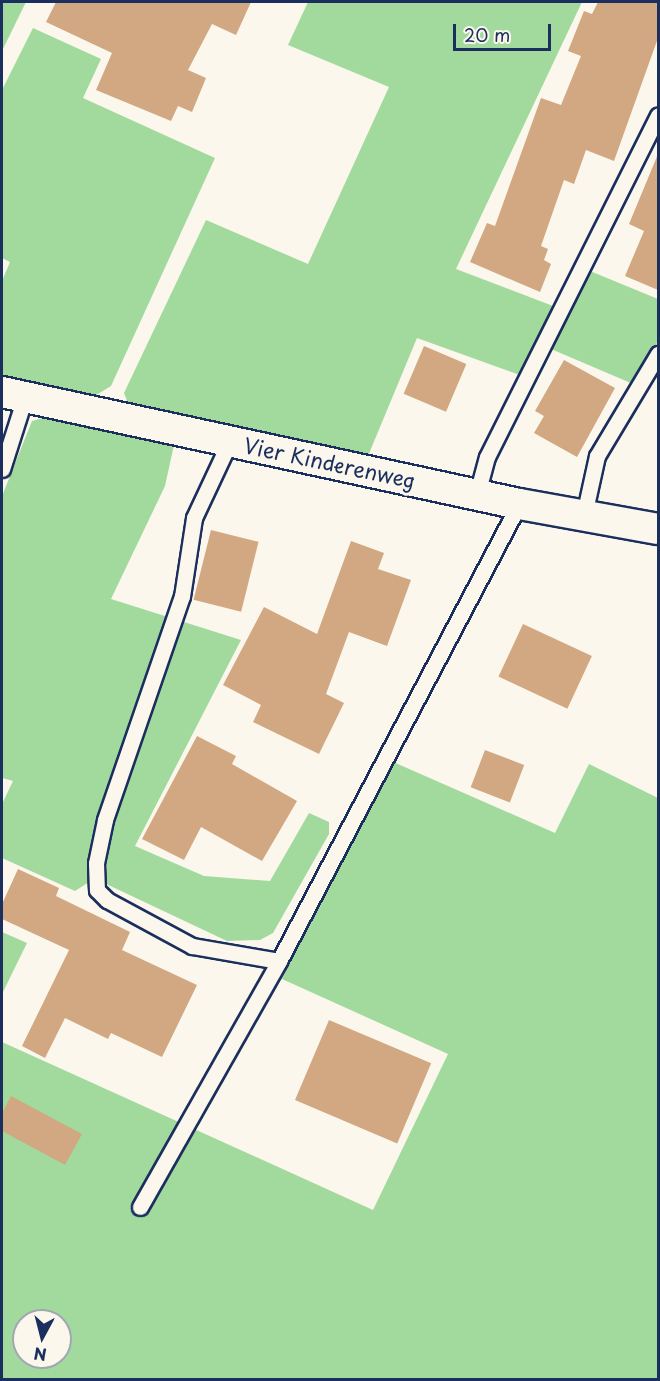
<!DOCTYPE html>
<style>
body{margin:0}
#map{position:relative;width:660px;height:1381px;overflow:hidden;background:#fbf7ec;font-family:"Playpen Sans",sans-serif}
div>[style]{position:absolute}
.green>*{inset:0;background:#a2da9e}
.building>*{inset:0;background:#d2a883;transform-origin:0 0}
.roads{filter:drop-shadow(2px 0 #1b2f5e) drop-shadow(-2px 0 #1b2f5e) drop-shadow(0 2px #1b2f5e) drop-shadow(0 -2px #1b2f5e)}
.service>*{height:15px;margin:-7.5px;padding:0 7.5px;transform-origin:7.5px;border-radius:7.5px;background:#fbf7ec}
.minor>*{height:30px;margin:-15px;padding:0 15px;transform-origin:15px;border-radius:15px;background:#fbf7ec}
span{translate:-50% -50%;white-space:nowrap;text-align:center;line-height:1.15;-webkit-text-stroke:6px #fbf7ec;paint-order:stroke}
.street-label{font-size:21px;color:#1b2f5e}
.frame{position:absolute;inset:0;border:3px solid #1b2f5e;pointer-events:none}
.north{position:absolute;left:12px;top:1309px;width:60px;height:60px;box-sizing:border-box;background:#fbf7ec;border:2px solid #a1a7b3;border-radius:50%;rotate:187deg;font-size:16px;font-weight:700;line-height:24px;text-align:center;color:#1b2f5e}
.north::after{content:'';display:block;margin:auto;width:21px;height:27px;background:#1b2f5e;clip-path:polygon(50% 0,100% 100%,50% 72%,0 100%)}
.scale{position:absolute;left:453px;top:24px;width:98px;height:27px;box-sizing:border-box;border:3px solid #1b2f5e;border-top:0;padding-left:8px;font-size:18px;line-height:21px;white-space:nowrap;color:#1b2f5e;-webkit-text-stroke:4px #fbf7ec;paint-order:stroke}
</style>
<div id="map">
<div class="green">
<div style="clip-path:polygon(2px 2px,26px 2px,2px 51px)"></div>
<div style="clip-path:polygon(308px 2px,582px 2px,456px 269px,553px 306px,520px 375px,417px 338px,368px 456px,129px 406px,124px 393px,206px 220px,308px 264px,389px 87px,288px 45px)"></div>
<div style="clip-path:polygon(33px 28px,101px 59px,83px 98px,215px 158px,111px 386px,93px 397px,2px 378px,2px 281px,10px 262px,2px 258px,2px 90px)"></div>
<div style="clip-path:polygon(590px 271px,658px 299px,658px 341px,633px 384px,551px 349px)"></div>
<div style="clip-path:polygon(43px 418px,174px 445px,165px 486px,111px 599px,241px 640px,135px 846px,204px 876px,270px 881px,309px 813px,329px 822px,329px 834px,273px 933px,260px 940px,227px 941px,102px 882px,89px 882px,75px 891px,2px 858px,2px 804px,13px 781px,2px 778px,2px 496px,32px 421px)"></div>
<div style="clip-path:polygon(evenodd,391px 761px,555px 833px,589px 764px,658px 798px,658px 1379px,2px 1380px,2px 1042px,373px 1210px,448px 1054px,282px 979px,391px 761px,24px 1321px,60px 1321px,60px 1357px,24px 1357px,24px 1321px)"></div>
<div style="clip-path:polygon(2px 932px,27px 943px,2px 994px)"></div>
</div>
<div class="building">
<div style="clip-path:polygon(56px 2px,251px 2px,236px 35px,212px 24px,188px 70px,206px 78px,192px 112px,178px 106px,171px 121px,96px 90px,112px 53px,46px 22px)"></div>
<div style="clip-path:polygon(598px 2px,658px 2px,658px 38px,614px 161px,586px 150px,574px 184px,564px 180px,541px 246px,548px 249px,544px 260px,551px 264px,540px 292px,470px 262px,487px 223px,495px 226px,541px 98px,561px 105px,581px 56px,568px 51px,584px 11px,592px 14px)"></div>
<div style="clip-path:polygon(658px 154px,658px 290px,625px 276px,644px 231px,629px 224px)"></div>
<div style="left:424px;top:346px;width:46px;height:52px;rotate:23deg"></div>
<div style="clip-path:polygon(564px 360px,615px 388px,577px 457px,534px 433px,544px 416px,535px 411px)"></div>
<div style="left:211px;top:530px;width:49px;height:72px;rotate:14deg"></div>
<div style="clip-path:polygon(351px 541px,384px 553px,378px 569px,411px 580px,387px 646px,349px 632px,326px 694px,344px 703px,319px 754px,253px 722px,261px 705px,223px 685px,264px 607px,317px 634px)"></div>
<div style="left:523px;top:624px;width:76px;height:58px;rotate:25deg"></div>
<div style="clip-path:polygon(197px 736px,236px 756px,232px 764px,297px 801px,262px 861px,201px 827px,184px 860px,142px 839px)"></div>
<div style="left:485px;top:750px;width:42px;height:40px;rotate:21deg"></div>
<div style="clip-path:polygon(18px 869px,59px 888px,56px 896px,130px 932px,122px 950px,197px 985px,162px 1057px,111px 1033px,108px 1039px,65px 1018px,45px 1058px,22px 1046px,69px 950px,2px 919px,2px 904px)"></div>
<div style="left:329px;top:1020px;width:111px;height:87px;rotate:23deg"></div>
<div style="clip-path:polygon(11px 1096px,82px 1134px,65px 1165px,2px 1131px,2px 1113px)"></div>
</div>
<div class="roads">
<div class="service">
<div style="left:230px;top:441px;width:85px;rotate:115.1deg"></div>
<div style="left:194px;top:518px;width:79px;rotate:98.7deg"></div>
<div style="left:182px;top:596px;width:237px;rotate:109deg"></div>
<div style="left:105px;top:820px;width:44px;rotate:101.8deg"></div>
<div style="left:96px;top:863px;width:27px;rotate:88deg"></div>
<div style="left:97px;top:890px;width:14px;rotate:45deg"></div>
<div style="left:107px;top:900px;width:97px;rotate:28.4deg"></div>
<div style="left:192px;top:946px;width:88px;rotate:9.8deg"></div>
<div style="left:279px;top:961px;width:516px;rotate:-62.29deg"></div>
<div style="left:2px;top:469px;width:76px;rotate:-72.3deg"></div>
<div style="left:477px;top:494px;width:38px;rotate:-75deg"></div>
<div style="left:487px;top:457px;width:382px;rotate:-63.4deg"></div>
<div style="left:584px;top:515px;width:60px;rotate:-77.6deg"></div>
<div style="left:597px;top:456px;width:119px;rotate:-59.1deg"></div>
<div style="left:140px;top:1207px;width:283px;rotate:-60.5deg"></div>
</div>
<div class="minor">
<div style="left:2px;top:392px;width:529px;rotate:12.22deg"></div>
<div style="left:519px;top:504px;width:141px;rotate:10.2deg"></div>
</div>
</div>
<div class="street-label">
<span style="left:330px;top:462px;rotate:12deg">Vier Kinderenweg</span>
</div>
<div class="frame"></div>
<div class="north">N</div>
<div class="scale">20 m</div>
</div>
